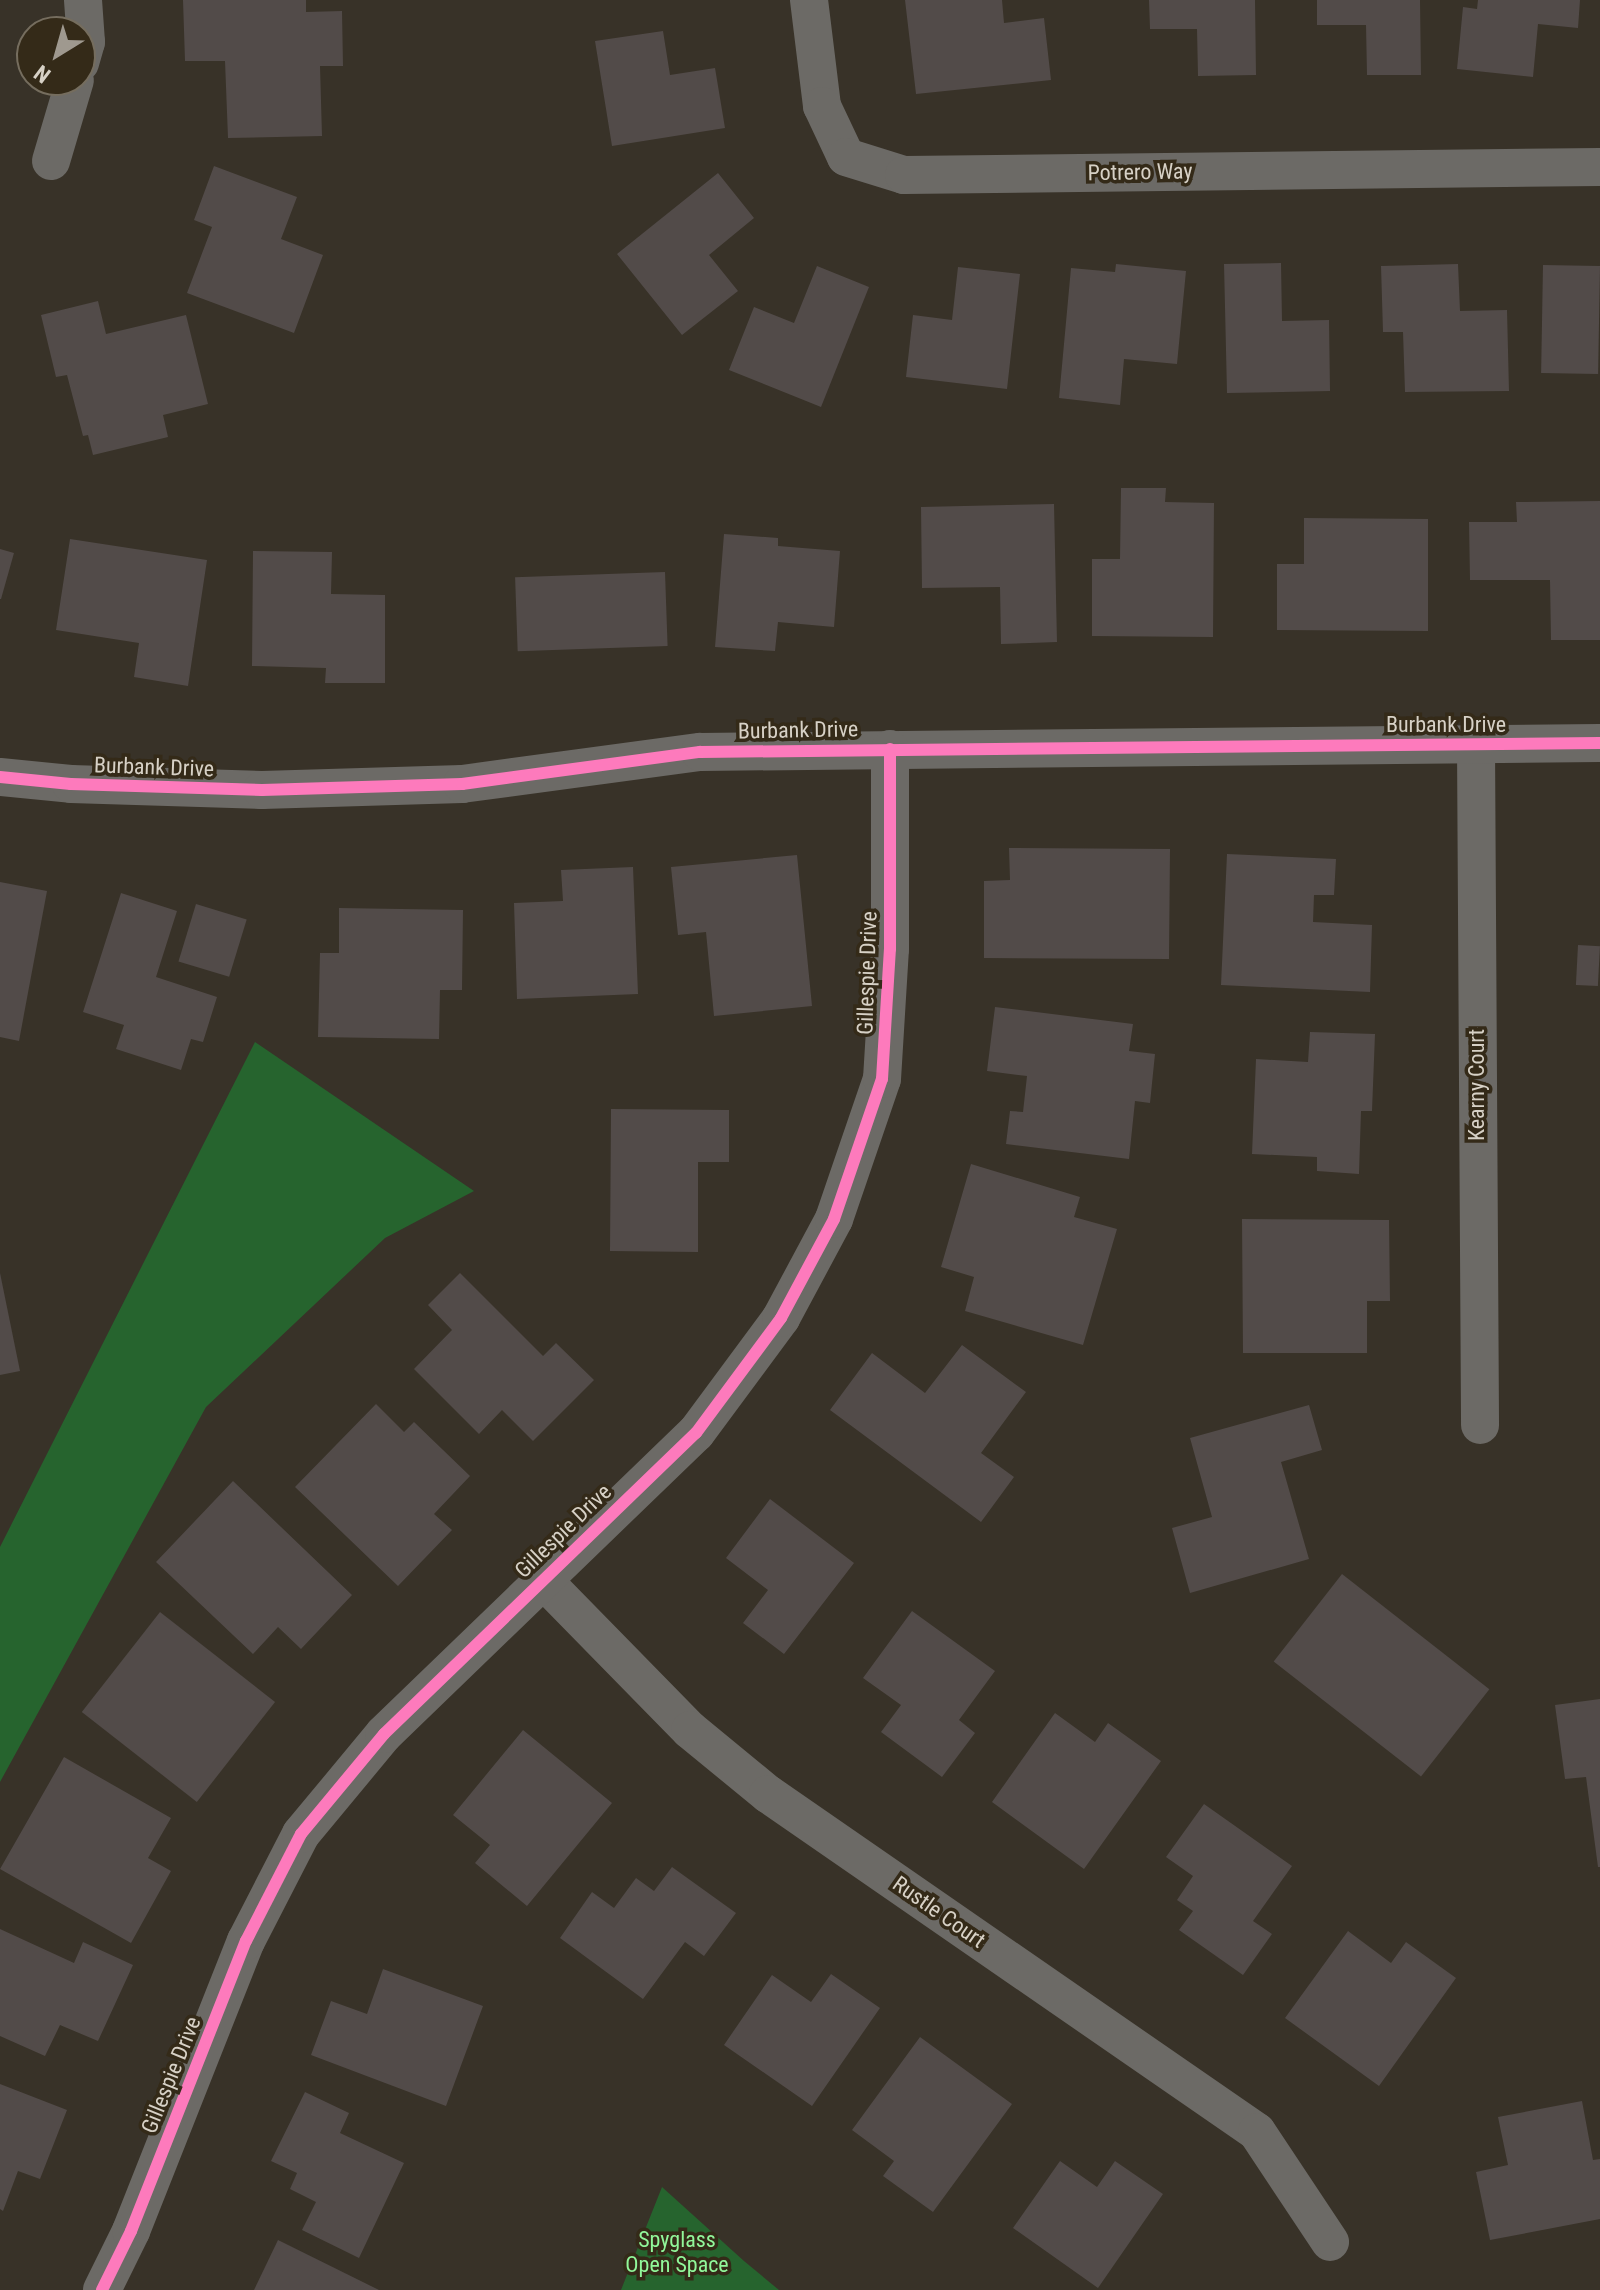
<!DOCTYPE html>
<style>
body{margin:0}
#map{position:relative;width:1600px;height:2290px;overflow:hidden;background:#383228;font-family:"Roboto Condensed",sans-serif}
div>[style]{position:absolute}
.green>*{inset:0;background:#26642e}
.building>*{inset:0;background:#524b49;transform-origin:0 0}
.street>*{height:38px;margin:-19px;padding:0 19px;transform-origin:19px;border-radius:19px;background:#6c6a66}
.cycleway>*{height:12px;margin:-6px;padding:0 6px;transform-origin:6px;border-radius:6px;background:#fd7abc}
span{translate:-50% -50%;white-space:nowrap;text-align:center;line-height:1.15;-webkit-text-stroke:7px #342a18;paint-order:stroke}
.street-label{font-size:22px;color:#d7d1c6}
.park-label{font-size:22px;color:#91f79a}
.north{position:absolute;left:16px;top:16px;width:80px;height:80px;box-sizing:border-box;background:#342a18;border:2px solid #756d5e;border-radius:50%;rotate:217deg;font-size:22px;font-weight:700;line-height:32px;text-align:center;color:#d7d1c6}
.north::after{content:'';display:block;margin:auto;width:28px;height:36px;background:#9f998f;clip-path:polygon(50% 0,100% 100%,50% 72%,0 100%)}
</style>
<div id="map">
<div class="green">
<div style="clip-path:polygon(255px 1042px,474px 1191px,385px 1238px,206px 1407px,0 1782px,0 1547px)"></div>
<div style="clip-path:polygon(662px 2187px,744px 2261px,779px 2290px,621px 2290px)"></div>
</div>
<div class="building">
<div style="clip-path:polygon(183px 0,306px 0,306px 12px,342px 11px,343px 66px,320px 66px,322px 136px,228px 138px,225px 61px,185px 61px)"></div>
<div style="clip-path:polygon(905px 0,1002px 0,1004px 23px,1044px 18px,1051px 80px,916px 94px)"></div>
<div style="clip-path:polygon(1149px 0,1255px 0,1256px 75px,1198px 76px,1197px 29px,1150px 29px)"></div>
<div style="clip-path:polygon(1317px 0,1420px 0,1421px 75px,1367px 75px,1366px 25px,1317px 25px)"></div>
<div style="clip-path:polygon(1478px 0,1580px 0,1578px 28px,1538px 24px,1533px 77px,1457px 69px,1463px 7px,1477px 9px)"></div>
<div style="clip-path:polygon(663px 31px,670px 75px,715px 68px,725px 128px,612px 146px,595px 41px)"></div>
<div style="clip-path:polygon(214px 166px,297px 197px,281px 239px,323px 255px,294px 333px,187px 293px,212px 227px,194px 220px)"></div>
<div style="clip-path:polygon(718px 173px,754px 218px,709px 255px,738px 291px,682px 335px,617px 254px)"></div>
<div style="clip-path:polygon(1281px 263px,1282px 321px,1329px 320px,1330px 391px,1227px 393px,1224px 264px)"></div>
<div style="clip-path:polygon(1116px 264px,1186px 271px,1177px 364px,1124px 359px,1120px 405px,1059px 398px,1071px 268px,1115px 272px)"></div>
<div style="clip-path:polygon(1458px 264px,1460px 311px,1507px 310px,1509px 391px,1405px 392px,1403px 332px,1383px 332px,1381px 266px)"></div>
<div style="left:1543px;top:265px;width:57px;height:108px;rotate:1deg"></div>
<div style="clip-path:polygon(817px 266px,869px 287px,821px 407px,729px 370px,754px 307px,794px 323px)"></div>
<div style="clip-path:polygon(958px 267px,1020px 274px,1007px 389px,906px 377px,913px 315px,952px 320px)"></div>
<div style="clip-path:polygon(98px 301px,106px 334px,186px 315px,208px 404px,163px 415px,168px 437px,93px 455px,88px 435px,83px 436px,67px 375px,56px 377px,41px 315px)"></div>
<div style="clip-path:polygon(1121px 488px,1166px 488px,1165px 502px,1214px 503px,1213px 637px,1092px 636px,1092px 559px,1120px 559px)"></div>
<div style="clip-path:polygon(1600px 501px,1600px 640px,1551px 640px,1550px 580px,1470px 580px,1469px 522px,1517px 522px,1516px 502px)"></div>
<div style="clip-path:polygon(1054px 504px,1057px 642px,1001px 644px,1000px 587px,922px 588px,921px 507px)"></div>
<div style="clip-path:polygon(1304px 518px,1428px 519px,1428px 631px,1277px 630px,1277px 564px,1304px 564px)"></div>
<div style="clip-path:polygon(724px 534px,778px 538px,778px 546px,840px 551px,834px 627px,778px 622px,775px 651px,715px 647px)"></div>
<div style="clip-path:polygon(70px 539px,207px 560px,188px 686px,134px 677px,139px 643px,56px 630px)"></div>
<div style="clip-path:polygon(0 549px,14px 553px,1px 599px,0 599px)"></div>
<div style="clip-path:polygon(253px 551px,332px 552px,331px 594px,385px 595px,385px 683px,325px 683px,326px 668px,252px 666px)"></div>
<div style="left:665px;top:572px;width:74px;height:150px;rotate:88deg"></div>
<div style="clip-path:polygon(1009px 848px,1170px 849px,1169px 959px,984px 958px,984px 881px,1010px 880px)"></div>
<div style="clip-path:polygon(1227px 854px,1336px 859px,1334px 895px,1314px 895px,1313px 922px,1372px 925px,1370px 992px,1221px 985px)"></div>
<div style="clip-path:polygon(797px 855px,812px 1006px,714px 1016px,706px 932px,678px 935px,671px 867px)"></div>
<div style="clip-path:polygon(633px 867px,638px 994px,517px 999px,514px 903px,563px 901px,561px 870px)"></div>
<div style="clip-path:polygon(0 882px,47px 891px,19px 1041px,0 1037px)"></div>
<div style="clip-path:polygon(121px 893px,177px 911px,156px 977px,217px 997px,203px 1042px,191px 1039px,181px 1070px,116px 1049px,124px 1025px,83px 1012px)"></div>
<div style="left:196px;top:904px;width:53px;height:60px;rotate:17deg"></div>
<div style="clip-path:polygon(339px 908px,463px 910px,462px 990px,440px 990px,439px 1039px,318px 1037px,320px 953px,339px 953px)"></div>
<div style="left:1578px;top:945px;width:22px;height:40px;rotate:3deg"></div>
<div style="clip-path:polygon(995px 1007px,1133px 1024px,1129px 1051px,1155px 1054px,1150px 1103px,1135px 1101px,1129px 1159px,1006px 1144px,1010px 1111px,1023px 1112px,1027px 1076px,987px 1071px)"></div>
<div style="clip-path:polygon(1310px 1032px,1375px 1034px,1372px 1111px,1361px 1111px,1359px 1174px,1317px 1171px,1317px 1157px,1252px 1154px,1256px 1059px,1308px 1062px)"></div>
<div style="clip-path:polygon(611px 1109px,729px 1110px,729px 1162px,698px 1162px,698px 1252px,610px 1251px)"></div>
<div style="clip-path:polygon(971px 1164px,1080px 1197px,1074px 1217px,1117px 1229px,1083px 1345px,965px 1311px,974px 1277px,941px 1267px)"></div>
<div style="clip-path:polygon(1242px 1219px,1389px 1220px,1390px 1301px,1367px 1301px,1367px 1353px,1243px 1353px)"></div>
<div style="clip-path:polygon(0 1273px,20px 1371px,0 1375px)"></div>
<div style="clip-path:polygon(460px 1273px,543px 1356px,556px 1343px,594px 1380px,533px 1441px,502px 1410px,479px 1434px,414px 1369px,452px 1330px,428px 1305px)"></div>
<div style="clip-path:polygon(962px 1345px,1026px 1392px,981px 1453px,1014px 1477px,981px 1522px,830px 1410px,872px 1353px,925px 1393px)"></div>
<div style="clip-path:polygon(376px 1404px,404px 1432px,414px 1422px,470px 1476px,434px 1514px,452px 1530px,398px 1586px,295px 1487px)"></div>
<div style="clip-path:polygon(1309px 1405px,1322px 1450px,1281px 1462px,1309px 1559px,1190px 1593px,1172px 1528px,1212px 1517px,1190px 1438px)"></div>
<div style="clip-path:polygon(233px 1481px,352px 1595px,301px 1649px,278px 1627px,253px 1654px,156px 1562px)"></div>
<div style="clip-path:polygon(770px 1499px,854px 1563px,784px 1654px,743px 1623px,768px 1590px,726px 1558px)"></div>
<div style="left:1342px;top:1574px;width:187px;height:111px;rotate:38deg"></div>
<div style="clip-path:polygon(912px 1611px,995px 1671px,959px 1720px,975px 1733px,942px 1777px,881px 1732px,901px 1705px,863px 1678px)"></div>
<div style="left:160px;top:1612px;width:146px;height:127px;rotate:38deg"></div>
<div style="clip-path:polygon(1600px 1699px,1600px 1867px,1598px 1867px,1586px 1777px,1565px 1779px,1555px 1705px)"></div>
<div style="clip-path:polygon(1055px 1713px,1095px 1742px,1108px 1723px,1161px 1761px,1084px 1869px,992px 1802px)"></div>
<div style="clip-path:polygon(523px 1730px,612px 1803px,527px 1906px,475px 1863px,490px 1845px,453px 1815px)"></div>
<div style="clip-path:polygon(64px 1757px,171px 1818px,148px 1858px,171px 1871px,131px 1943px,0 1869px)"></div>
<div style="clip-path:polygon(1204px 1804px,1292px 1866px,1253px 1921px,1272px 1934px,1243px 1975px,1179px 1930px,1193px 1911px,1177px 1900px,1193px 1876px,1166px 1857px)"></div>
<div style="clip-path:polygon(672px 1867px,736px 1913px,704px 1956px,685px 1942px,643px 1999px,560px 1938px,592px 1892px,614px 1908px,636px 1878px,654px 1891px)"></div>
<div style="clip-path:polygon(0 1929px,74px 1963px,83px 1942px,133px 1965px,98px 2041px,60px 2025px,45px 2056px,0 2036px)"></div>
<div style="clip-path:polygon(1348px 1931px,1391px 1963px,1406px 1942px,1456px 1978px,1379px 2086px,1285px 2018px)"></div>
<div style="clip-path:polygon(383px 1969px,483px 2006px,446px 2106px,311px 2055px,331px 2001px,367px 2014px)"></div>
<div style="clip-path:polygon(831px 1974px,880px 2008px,812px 2106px,724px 2045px,772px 1975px,811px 2002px)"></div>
<div style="clip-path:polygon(920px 2037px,1012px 2104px,933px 2212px,883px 2176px,894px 2161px,852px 2130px)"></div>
<div style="clip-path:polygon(0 2084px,67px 2110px,40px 2179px,18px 2171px,3px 2211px,0 2209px)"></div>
<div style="clip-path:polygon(305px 2092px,349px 2113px,340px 2133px,404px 2163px,359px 2258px,302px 2230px,316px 2202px,290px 2189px,297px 2173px,271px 2161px)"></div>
<div style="clip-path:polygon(1582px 2101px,1593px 2160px,1600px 2159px,1600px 2219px,1490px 2240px,1476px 2172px,1508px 2165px,1498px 2117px)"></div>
<div style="clip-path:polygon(1060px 2161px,1097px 2187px,1115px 2161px,1163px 2194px,1098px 2288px,1013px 2228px)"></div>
<div style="clip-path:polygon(278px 2240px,379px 2290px,254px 2290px)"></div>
</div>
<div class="street">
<div style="left:809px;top:0;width:107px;rotate:83deg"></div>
<div style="left:822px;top:106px;width:56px;rotate:64.8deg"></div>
<div style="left:846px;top:157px;width:61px;rotate:17.2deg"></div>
<div style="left:904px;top:175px;width:696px;rotate:-0.66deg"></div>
<div style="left:80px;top:63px;width:22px;rotate:-74deg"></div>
<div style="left:86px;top:42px;width:42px;rotate:-94.1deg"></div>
<div style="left:51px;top:161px;width:84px;rotate:-73.5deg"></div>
<div style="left:1476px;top:745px;width:680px;rotate:89.66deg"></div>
<div style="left:0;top:777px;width:71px;rotate:5.6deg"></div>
<div style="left:71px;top:784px;width:191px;rotate:1.8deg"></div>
<div style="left:262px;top:790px;width:200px;rotate:-1.7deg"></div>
<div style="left:462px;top:784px;width:240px;rotate:-7.7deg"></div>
<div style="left:700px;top:752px;width:900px;rotate:-0.57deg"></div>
<div style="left:542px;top:1579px;width:211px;rotate:45.6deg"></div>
<div style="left:690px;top:1730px;width:101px;rotate:39.4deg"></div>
<div style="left:768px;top:1794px;width:594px;rotate:34.65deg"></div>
<div style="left:1257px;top:2132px;width:132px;rotate:56.4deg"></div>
<div style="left:102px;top:2290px;width:66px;rotate:-63.8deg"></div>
<div style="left:131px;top:2231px;width:312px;rotate:-68.4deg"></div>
<div style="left:246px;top:1941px;width:120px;rotate:-62.8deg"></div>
<div style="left:301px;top:1834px;width:130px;rotate:-50.3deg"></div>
<div style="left:384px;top:1734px;width:434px;rotate:-44deg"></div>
<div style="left:696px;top:1433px;width:143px;rotate:-53.5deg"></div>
<div style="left:781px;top:1318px;width:112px;rotate:-61.8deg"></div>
<div style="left:834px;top:1219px;width:148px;rotate:-71.1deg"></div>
<div style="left:882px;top:1079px;width:130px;rotate:-86.5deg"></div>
<div style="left:890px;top:949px;width:200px;rotate:-90deg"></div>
</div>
<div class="cycleway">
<div style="left:0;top:777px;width:71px;rotate:5.6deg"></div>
<div style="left:71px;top:784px;width:191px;rotate:1.8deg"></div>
<div style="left:262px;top:790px;width:200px;rotate:-1.7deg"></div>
<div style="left:462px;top:784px;width:240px;rotate:-7.7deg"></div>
<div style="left:700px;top:752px;width:900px;rotate:-0.57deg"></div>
<div style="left:102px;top:2290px;width:66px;rotate:-63.8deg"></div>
<div style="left:131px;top:2231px;width:312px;rotate:-68.4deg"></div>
<div style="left:246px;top:1941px;width:120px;rotate:-62.8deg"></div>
<div style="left:301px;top:1834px;width:130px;rotate:-50.3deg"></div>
<div style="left:384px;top:1734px;width:434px;rotate:-44deg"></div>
<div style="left:696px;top:1433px;width:143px;rotate:-53.5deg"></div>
<div style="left:781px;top:1318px;width:112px;rotate:-61.8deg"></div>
<div style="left:834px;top:1219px;width:148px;rotate:-71.1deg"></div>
<div style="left:882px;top:1079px;width:130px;rotate:-86.5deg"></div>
<div style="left:890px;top:949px;width:200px;rotate:-90deg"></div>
</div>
<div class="street-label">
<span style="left:1140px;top:172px;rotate:-1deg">Potrero Way</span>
<span style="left:1446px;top:725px">Burbank Drive</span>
<span style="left:798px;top:730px;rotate:-1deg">Burbank Drive</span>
<span style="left:154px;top:767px;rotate:2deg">Burbank Drive</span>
<span style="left:867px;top:973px;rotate:-88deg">Gillespie Drive</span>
<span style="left:1477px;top:1085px;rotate:-90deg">Kearny Court</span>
<span style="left:563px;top:1531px;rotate:-44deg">Gillespie Drive</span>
<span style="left:939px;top:1912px;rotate:35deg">Rustle Court</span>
<span style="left:171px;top:2075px;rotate:-68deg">Gillespie Drive</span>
</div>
<div class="park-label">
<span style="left:677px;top:2252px">Spyglass<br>Open Space</span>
</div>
<div class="north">N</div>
</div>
